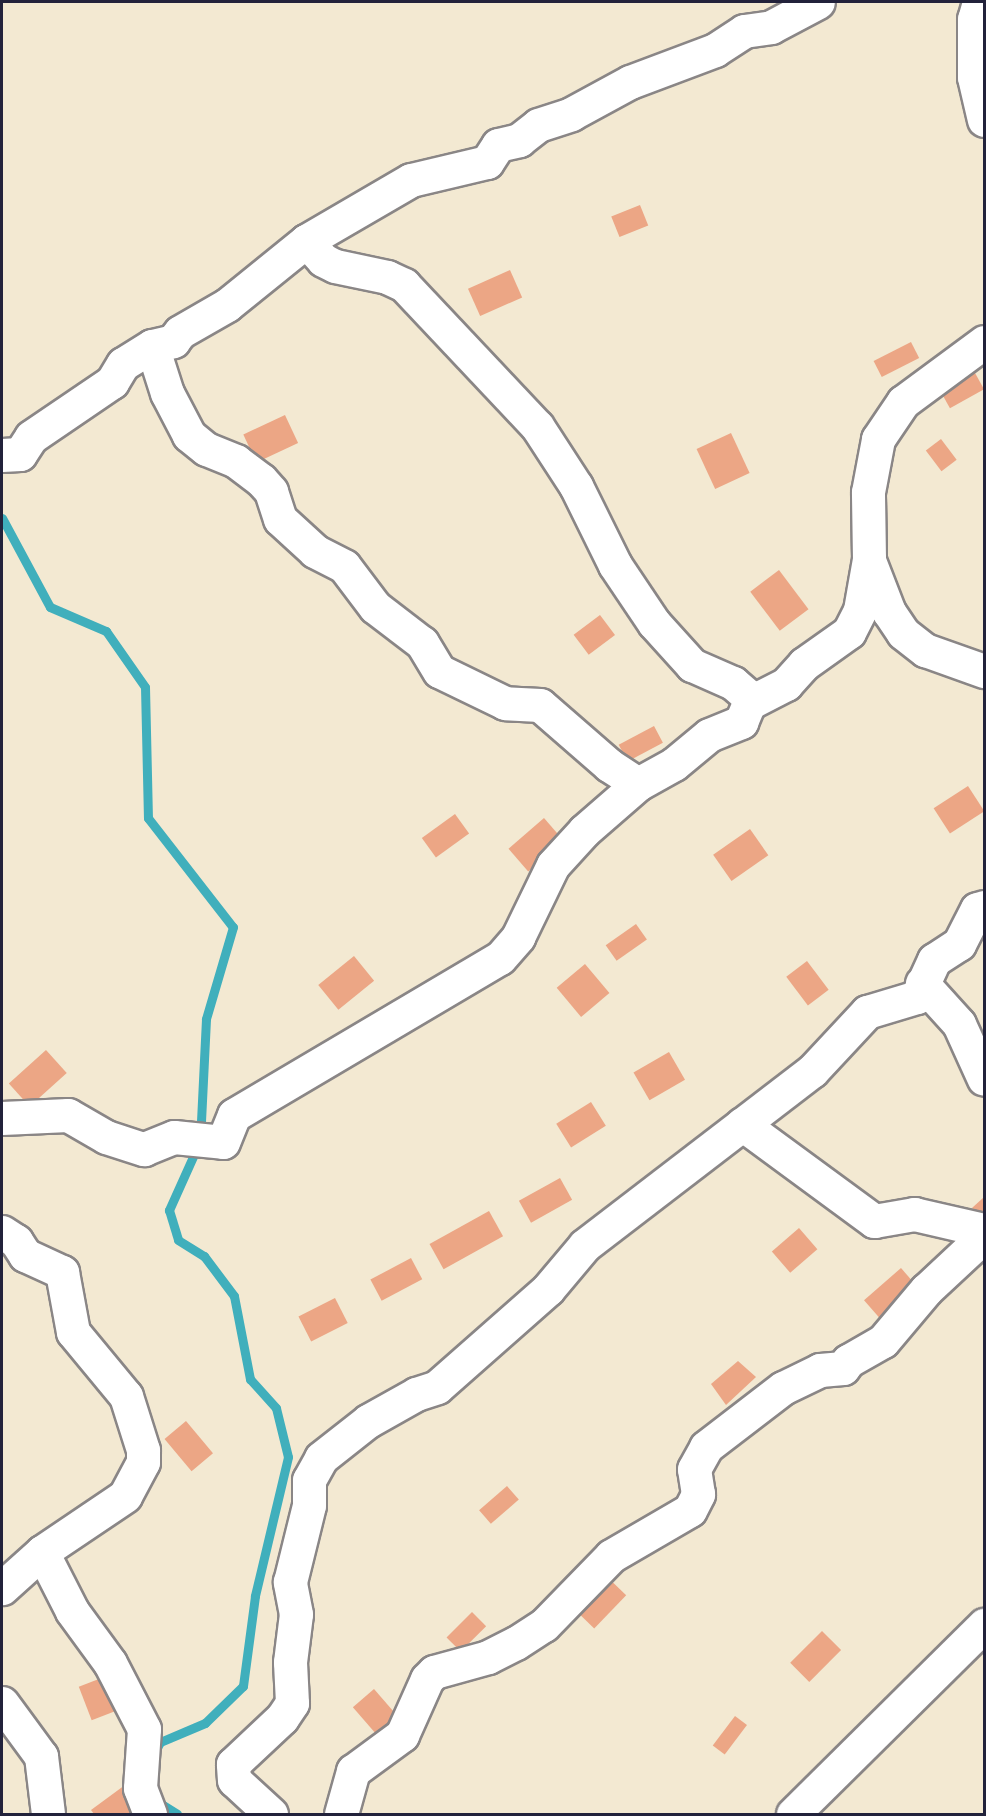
<!DOCTYPE html>
<style>
body{margin:0}
#map{position:relative;width:986px;height:1816px;overflow:hidden;background:#f3e9d2;font-family:Caveat,sans-serif}
div>[style]{position:absolute}
.stream>*{height:9px;margin:-4.5px;padding:0 4.5px;transform-origin:4.5px;border-radius:4.5px;background:#40afbc}
.building>*{inset:0;background:#eca685;transform-origin:0 0}
.roads{filter:drop-shadow(2px 0 #8a8686) drop-shadow(-2px 0 #8a8686) drop-shadow(0 2px #8a8686) drop-shadow(0 -2px #8a8686)}
.street>*{height:33px;margin:-16.5px;padding:0 16.5px;transform-origin:16.5px;border-radius:16.5px;background:#fff}
span{translate:-50% -50%;white-space:nowrap;text-align:center;line-height:1.15;-webkit-text-stroke:6px #fdfcf7;paint-order:stroke}
.frame{position:absolute;inset:0;border:3px solid #22223b;pointer-events:none}
</style>
<div id="map">
<div class="stream">
<div style="left:2px;top:518px;width:101px;rotate:61.7deg"></div>
<div style="left:50px;top:607px;width:61px;rotate:23.2deg"></div>
<div style="left:106px;top:631px;width:68px;rotate:55.1deg"></div>
<div style="left:145px;top:687px;width:131px;rotate:88.7deg"></div>
<div style="left:148px;top:818px;width:138px;rotate:52.1deg"></div>
<div style="left:233px;top:927px;width:96px;rotate:106.4deg"></div>
<div style="left:206px;top:1019px;width:122px;rotate:92.8deg"></div>
<div style="left:200px;top:1141px;width:76px;rotate:114.2deg"></div>
<div style="left:169px;top:1210px;width:31px;rotate:73deg"></div>
<div style="left:178px;top:1240px;width:31px;rotate:32deg"></div>
<div style="left:204px;top:1256px;width:50px;rotate:53.1deg"></div>
<div style="left:234px;top:1296px;width:85px;rotate:79.1deg"></div>
<div style="left:250px;top:1379px;width:39px;rotate:48deg"></div>
<div style="left:276px;top:1408px;width:50px;rotate:76.2deg"></div>
<div style="left:288px;top:1457px;width:143px;rotate:103.4deg"></div>
<div style="left:255px;top:1596px;width:91px;rotate:97.6deg"></div>
<div style="left:243px;top:1686px;width:53px;rotate:135.8deg"></div>
<div style="left:205px;top:1723px;width:49px;rotate:157.1deg"></div>
<div style="left:160px;top:1742px;width:11px;rotate:117deg"></div>
<div style="left:155px;top:1800px;width:26px;rotate:32deg"></div>
</div>
<div class="building">
<div style="left:640px;top:205px;width:22px;height:31px;rotate:68deg"></div>
<div style="left:510px;top:270px;width:30px;height:46px;rotate:66deg"></div>
<div style="left:911px;top:342px;width:18px;height:42px;rotate:63deg"></div>
<div style="left:970px;top:364px;width:29px;height:39px;rotate:61deg"></div>
<div style="left:285px;top:415px;width:31px;height:46px;rotate:65deg"></div>
<div style="left:731px;top:433px;width:44px;height:38px;rotate:65deg"></div>
<div style="left:941px;top:439px;width:26px;height:19px;rotate:53deg"></div>
<div style="left:779px;top:570px;width:49px;height:36px;rotate:53deg"></div>
<div style="left:600px;top:615px;width:25px;height:33px;rotate:53deg"></div>
<div style="left:654px;top:726px;width:19px;height:40px;rotate:62deg"></div>
<div style="left:968px;top:786px;width:30px;height:41px;rotate:57deg"></div>
<div style="left:455px;top:814px;width:24px;height:41px;rotate:54deg"></div>
<div style="left:544px;top:818px;width:30px;height:47px;rotate:49deg"></div>
<div style="left:750px;top:829px;width:32px;height:45px;rotate:55deg"></div>
<div style="left:636px;top:924px;width:19px;height:37px;rotate:55deg"></div>
<div style="left:354px;top:956px;width:32px;height:46px;rotate:51deg"></div>
<div style="left:807px;top:961px;width:36px;height:26px;rotate:53deg"></div>
<div style="left:585px;top:964px;width:38px;height:37px;rotate:50deg"></div>
<div style="left:46px;top:1050px;width:31px;height:50px;rotate:48deg"></div>
<div style="left:669px;top:1052px;width:32px;height:41px;rotate:60deg"></div>
<div style="left:591px;top:1102px;width:28px;height:41px;rotate:58deg"></div>
<div style="left:560px;top:1178px;width:25px;height:47px;rotate:61deg"></div>
<div style="clip-path:polygon(984px 1197px,984px 1221px,972px 1208px)"></div>
<div style="left:489px;top:1211px;width:29px;height:68px;rotate:61deg"></div>
<div style="left:799px;top:1228px;width:28px;height:36px;rotate:49deg"></div>
<div style="left:411px;top:1258px;width:24px;height:46px;rotate:62deg"></div>
<div style="left:901px;top:1268px;width:28px;height:49px;rotate:49deg"></div>
<div style="left:335px;top:1298px;width:28px;height:41px;rotate:63deg"></div>
<div style="clip-path:polygon(738px 1361px,756px 1377px,726px 1405px,711px 1384px)"></div>
<div style="left:186px;top:1421px;width:42px;height:28px;rotate:50deg"></div>
<div style="left:507px;top:1486px;width:18px;height:37px;rotate:49deg"></div>
<div style="left:601px;top:1571px;width:35px;height:46px;rotate:44deg"></div>
<div style="left:472px;top:1612px;width:20px;height:36px;rotate:45deg"></div>
<div style="left:822px;top:1631px;width:27px;height:45px;rotate:45deg"></div>
<div style="left:104px;top:1677px;width:36px;height:27px;rotate:69deg"></div>
<div style="left:374px;top:1689px;width:46px;height:28px;rotate:49deg"></div>
<div style="left:735px;top:1716px;width:15px;height:37px;rotate:37deg"></div>
<div style="clip-path:polygon(125px 1785px,141px 1807px,130px 1814px,94px 1814px,91px 1810px)"></div>
</div>
<div class="roads">
<div class="street">
<div style="left:979px;top:2px;width:18px;rotate:106deg"></div>
<div style="left:974px;top:19px;width:58px;rotate:90deg"></div>
<div style="left:974px;top:77px;width:44px;rotate:76.9deg"></div>
<div style="left:306px;top:241px;width:25px;rotate:48deg"></div>
<div style="left:323px;top:260px;width:13px;rotate:27deg"></div>
<div style="left:335px;top:266px;width:53px;rotate:11.9deg"></div>
<div style="left:387px;top:277px;width:19px;rotate:25deg"></div>
<div style="left:404px;top:285px;width:194px;rotate:46.7deg"></div>
<div style="left:537px;top:426px;width:72px;rotate:57deg"></div>
<div style="left:576px;top:486px;width:88px;rotate:63.7deg"></div>
<div style="left:615px;top:565px;width:70px;rotate:56.1deg"></div>
<div style="left:654px;top:623px;width:57px;rotate:47.9deg"></div>
<div style="left:692px;top:665px;width:45px;rotate:23.7deg"></div>
<div style="left:733px;top:683px;width:18px;rotate:41deg"></div>
<div style="left:747px;top:695px;width:8px;rotate:76deg"></div>
<div style="left:2px;top:455px;width:18px;rotate:-3deg"></div>
<div style="left:20px;top:454px;width:20px;rotate:-57deg"></div>
<div style="left:31px;top:437px;width:98px;rotate:-34.2deg"></div>
<div style="left:112px;top:382px;width:21px;rotate:-59deg"></div>
<div style="left:123px;top:364px;width:34px;rotate:-32deg"></div>
<div style="left:870px;top:563px;width:53px;rotate:68.8deg"></div>
<div style="left:889px;top:612px;width:25px;rotate:56deg"></div>
<div style="left:903px;top:633px;width:28px;rotate:38deg"></div>
<div style="left:925px;top:650px;width:63px;rotate:19.6deg"></div>
<div style="left:638px;top:784px;width:35px;rotate:-147deg"></div>
<div style="left:609px;top:765px;width:91px;rotate:-139deg"></div>
<div style="left:540px;top:705px;width:35px;rotate:-177deg"></div>
<div style="left:505px;top:703px;width:73px;rotate:-154.1deg"></div>
<div style="left:439px;top:671px;width:33px;rotate:-121deg"></div>
<div style="left:422px;top:643px;width:59px;rotate:-142.5deg"></div>
<div style="left:375px;top:607px;width:51px;rotate:-127.1deg"></div>
<div style="left:344px;top:566px;width:33px;rotate:-153deg"></div>
<div style="left:315px;top:551px;width:47px;rotate:-137.6deg"></div>
<div style="left:280px;top:519px;width:29px;rotate:-108deg"></div>
<div style="left:271px;top:491px;width:15px;rotate:-132deg"></div>
<div style="left:261px;top:480px;width:31px;rotate:-143deg"></div>
<div style="left:236px;top:461px;width:32px;rotate:-158deg"></div>
<div style="left:206px;top:449px;width:22px;rotate:-141deg"></div>
<div style="left:189px;top:435px;width:47px;rotate:-117.6deg"></div>
<div style="left:167px;top:393px;width:49px;rotate:-107.7deg"></div>
<div style="left:152px;top:346px;width:22px;rotate:-13deg"></div>
<div style="left:173px;top:341px;width:11px;rotate:-52deg"></div>
<div style="left:180px;top:332px;width:54px;rotate:-29.9deg"></div>
<div style="left:227px;top:305px;width:102px;rotate:-39deg"></div>
<div style="left:306px;top:241px;width:121px;rotate:-30.2deg"></div>
<div style="left:411px;top:180px;width:78px;rotate:-13.3deg"></div>
<div style="left:487px;top:162px;width:20px;rotate:-57deg"></div>
<div style="left:498px;top:145px;width:22px;rotate:-13deg"></div>
<div style="left:519px;top:140px;width:24px;rotate:-38deg"></div>
<div style="left:538px;top:125px;width:35px;rotate:-18deg"></div>
<div style="left:571px;top:114px;width:67px;rotate:-28.5deg"></div>
<div style="left:630px;top:82px;width:91px;rotate:-20.6deg"></div>
<div style="left:715px;top:50px;width:35px;rotate:-33deg"></div>
<div style="left:744px;top:31px;width:27px;rotate:-8deg"></div>
<div style="left:771px;top:27px;width:53px;rotate:-28deg"></div>
<div style="left:922px;top:983px;width:55px;rotate:47.9deg"></div>
<div style="left:959px;top:1024px;width:60px;rotate:65.6deg"></div>
<div style="left:2px;top:1118px;width:66px;rotate:-2.6deg"></div>
<div style="left:68px;top:1115px;width:44px;rotate:30.1deg"></div>
<div style="left:106px;top:1137px;width:40px;rotate:18deg"></div>
<div style="left:144px;top:1149px;width:32px;rotate:-22deg"></div>
<div style="left:174px;top:1137px;width:49px;rotate:5.8deg"></div>
<div style="left:223px;top:1142px;width:29px;rotate:-68deg"></div>
<div style="left:234px;top:1115px;width:309px;rotate:-30.6deg"></div>
<div style="left:500px;top:958px;width:28px;rotate:-49deg"></div>
<div style="left:518px;top:937px;width:80px;rotate:-64.1deg"></div>
<div style="left:553px;top:865px;width:46px;rotate:-47.6deg"></div>
<div style="left:584px;top:831px;width:72px;rotate:-41deg"></div>
<div style="left:638px;top:784px;width:41px;rotate:-29.1deg"></div>
<div style="left:674px;top:764px;width:45px;rotate:-39.6deg"></div>
<div style="left:709px;top:735px;width:35px;rotate:-22deg"></div>
<div style="left:741px;top:722px;width:21px;rotate:-67deg"></div>
<div style="left:749px;top:703px;width:42px;rotate:-27.2deg"></div>
<div style="left:786px;top:684px;width:27px;rotate:-48deg"></div>
<div style="left:804px;top:664px;width:55px;rotate:-35.4deg"></div>
<div style="left:849px;top:632px;width:25px;rotate:-63deg"></div>
<div style="left:860px;top:610px;width:52px;rotate:-80deg"></div>
<div style="left:869px;top:559px;width:67px;rotate:-90.9deg"></div>
<div style="left:868px;top:492px;width:54px;rotate:-79.3deg"></div>
<div style="left:878px;top:439px;width:45px;rotate:-56deg"></div>
<div style="left:903px;top:402px;width:101px;rotate:-36.5deg"></div>
<div style="left:742px;top:1124px;width:164px;rotate:36.3deg"></div>
<div style="left:874px;top:1221px;width:41px;rotate:-9.9deg"></div>
<div style="left:914px;top:1214px;width:72px;rotate:12.9deg"></div>
<div style="left:2px;top:1232px;width:17px;rotate:33deg"></div>
<div style="left:16px;top:1241px;width:17px;rotate:57deg"></div>
<div style="left:25px;top:1255px;width:41px;rotate:24.7deg"></div>
<div style="left:62px;top:1272px;width:61px;rotate:79.6deg"></div>
<div style="left:73px;top:1332px;width:83px;rotate:50.4deg"></div>
<div style="left:126px;top:1396px;width:57px;rotate:72.5deg"></div>
<div style="left:143px;top:1450px;width:12px;rotate:90deg"></div>
<div style="left:143px;top:1462px;width:38px;rotate:118deg"></div>
<div style="left:125px;top:1496px;width:100px;rotate:146deg"></div>
<div style="left:42px;top:1552px;width:54px;rotate:138deg"></div>
<div style="left:42px;top:1552px;width:66px;rotate:63deg"></div>
<div style="left:72px;top:1611px;width:64px;rotate:53.8deg"></div>
<div style="left:110px;top:1663px;width:74px;rotate:62.7deg"></div>
<div style="left:144px;top:1729px;width:59px;rotate:93.9deg"></div>
<div style="left:140px;top:1788px;width:28px;rotate:69deg"></div>
<div style="left:2px;top:1703px;width:66px;rotate:53.7deg"></div>
<div style="left:41px;top:1756px;width:58px;rotate:83.1deg"></div>
<div style="left:271px;top:1814px;width:50px;rotate:-137.4deg"></div>
<div style="left:234px;top:1780px;width:16px;rotate:-94deg"></div>
<div style="left:233px;top:1764px;width:67px;rotate:-43.2deg"></div>
<div style="left:282px;top:1718px;width:18px;rotate:-56deg"></div>
<div style="left:292px;top:1703px;width:41px;rotate:-92.8deg"></div>
<div style="left:290px;top:1662px;width:48px;rotate:-82.9deg"></div>
<div style="left:296px;top:1614px;width:33px;rotate:-101deg"></div>
<div style="left:290px;top:1582px;width:79px;rotate:-76.1deg"></div>
<div style="left:309px;top:1505px;width:25px;rotate:-90deg"></div>
<div style="left:309px;top:1480px;width:25px;rotate:-61deg"></div>
<div style="left:321px;top:1458px;width:60px;rotate:-38.2deg"></div>
<div style="left:368px;top:1421px;width:55px;rotate:-29.4deg"></div>
<div style="left:416px;top:1394px;width:22px;rotate:-18deg"></div>
<div style="left:437px;top:1387px;width:148px;rotate:-41.4deg"></div>
<div style="left:548px;top:1289px;width:57px;rotate:-49.9deg"></div>
<div style="left:585px;top:1245px;width:286px;rotate:-37.5deg"></div>
<div style="left:812px;top:1071px;width:81px;rotate:-47deg"></div>
<div style="left:867px;top:1012px;width:52px;rotate:-16.7deg"></div>
<div style="left:917px;top:997px;width:41px;rotate:-65.3deg"></div>
<div style="left:934px;top:960px;width:30px;rotate:-33deg"></div>
<div style="left:959px;top:944px;width:39px;rotate:-63deg"></div>
<div style="left:977px;top:909px;width:7px;rotate:-16deg"></div>
<div style="left:341px;top:1814px;width:45px;rotate:-74.4deg"></div>
<div style="left:353px;top:1771px;width:61px;rotate:-36.3deg"></div>
<div style="left:402px;top:1735px;width:61px;rotate:-65.9deg"></div>
<div style="left:427px;top:1679px;width:10px;rotate:-45deg"></div>
<div style="left:434px;top:1672px;width:56px;rotate:-15.5deg"></div>
<div style="left:488px;top:1657px;width:31px;rotate:-27deg"></div>
<div style="left:516px;top:1643px;width:33px;rotate:-33deg"></div>
<div style="left:544px;top:1625px;width:96px;rotate:-45.8deg"></div>
<div style="left:611px;top:1556px;width:91px;rotate:-30.2deg"></div>
<div style="left:690px;top:1510px;width:18px;rotate:-63deg"></div>
<div style="left:698px;top:1494px;width:25px;rotate:-99deg"></div>
<div style="left:694px;top:1469px;width:25px;rotate:-61deg"></div>
<div style="left:706px;top:1447px;width:97px;rotate:-37.5deg"></div>
<div style="left:783px;top:1388px;width:41px;rotate:-25.9deg"></div>
<div style="left:820px;top:1370px;width:23px;rotate:-5deg"></div>
<div style="left:843px;top:1368px;width:9px;rotate:-54deg"></div>
<div style="left:848px;top:1361px;width:40px;rotate:-29.7deg"></div>
<div style="left:883px;top:1341px;width:67px;rotate:-49.9deg"></div>
<div style="left:926px;top:1290px;width:79px;rotate:-43deg"></div>
<div style="left:793px;top:1814px;width:269px;rotate:-44.7deg"></div>
</div>
</div>
<div class="frame"></div>
</div>
